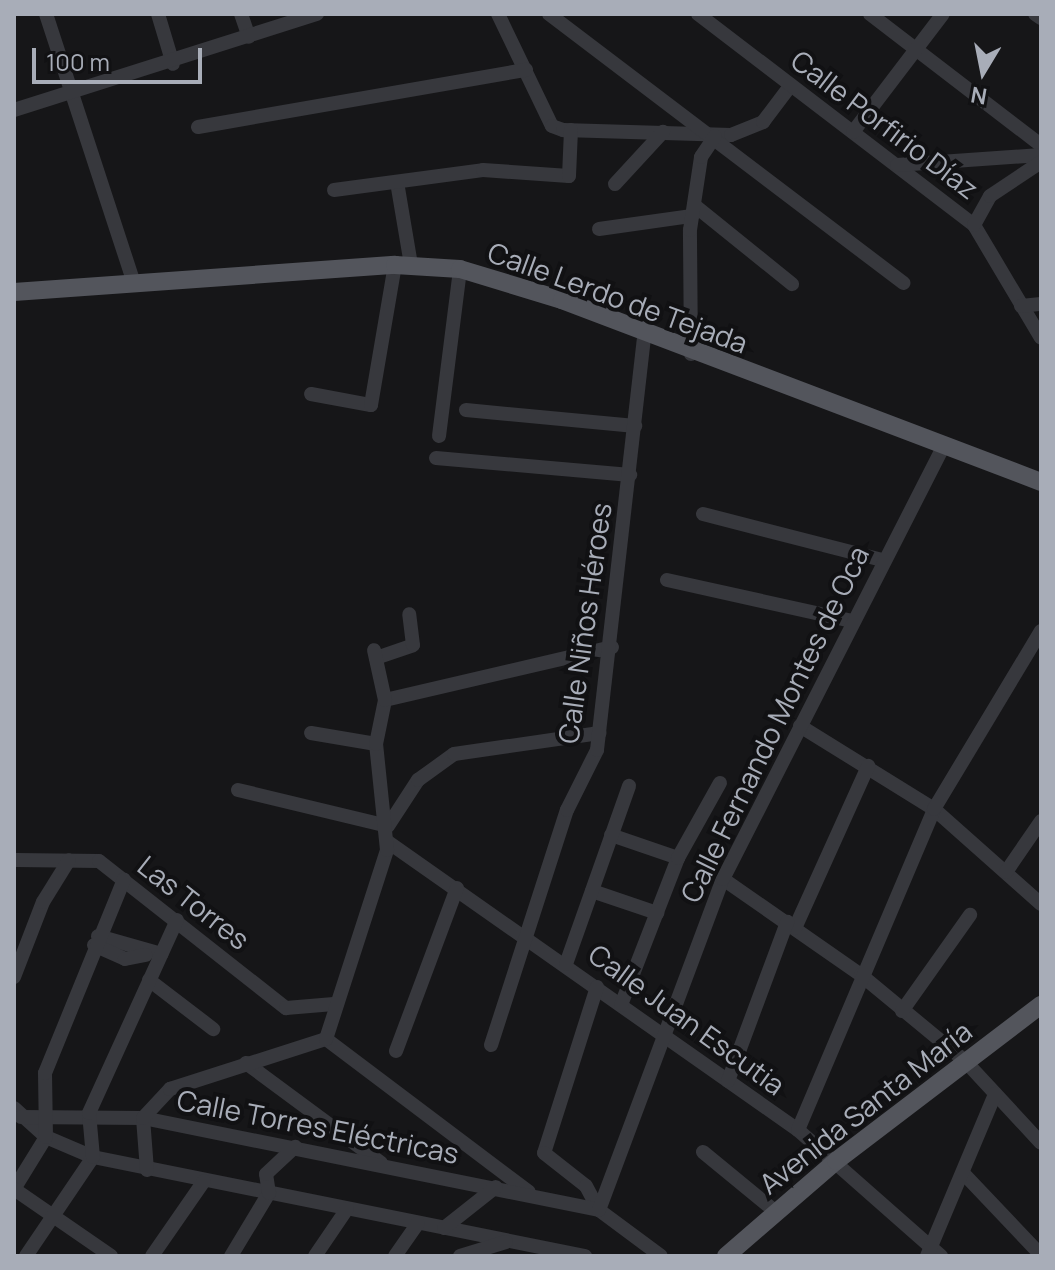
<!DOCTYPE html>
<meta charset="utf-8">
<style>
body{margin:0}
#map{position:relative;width:1055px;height:1270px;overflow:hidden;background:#161618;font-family:Manrope,sans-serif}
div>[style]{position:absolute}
.minor>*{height:14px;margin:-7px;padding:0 7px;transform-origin:7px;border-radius:7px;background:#37383d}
.major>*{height:18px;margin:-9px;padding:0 9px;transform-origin:9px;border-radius:9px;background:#53555c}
span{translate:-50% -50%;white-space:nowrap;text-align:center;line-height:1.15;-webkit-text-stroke:8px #111113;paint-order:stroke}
.street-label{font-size:28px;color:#a8adb8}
.frame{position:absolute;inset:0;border:16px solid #a8adb8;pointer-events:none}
.north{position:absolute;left:943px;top:32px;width:80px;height:80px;-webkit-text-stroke:6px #111113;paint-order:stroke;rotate:190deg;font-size:22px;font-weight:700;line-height:32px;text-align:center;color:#a8adb8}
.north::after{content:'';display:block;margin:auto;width:28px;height:36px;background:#a8adb8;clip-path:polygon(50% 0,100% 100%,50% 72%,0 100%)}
.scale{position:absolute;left:32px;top:48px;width:170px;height:36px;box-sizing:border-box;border:4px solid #a8adb8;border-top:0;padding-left:10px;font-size:24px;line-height:28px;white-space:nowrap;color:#a8adb8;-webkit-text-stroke:6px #111113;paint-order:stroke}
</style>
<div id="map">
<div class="minor">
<div style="left:46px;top:14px;width:280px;rotate:71.9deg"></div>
<div style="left:158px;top:14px;width:52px;rotate:73.3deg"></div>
<div style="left:241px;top:14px;width:24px;rotate:71deg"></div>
<div style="left:498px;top:14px;width:124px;rotate:64.3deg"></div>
<div style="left:552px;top:126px;width:12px;rotate:20deg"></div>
<div style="left:563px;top:130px;width:168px;rotate:1.7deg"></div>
<div style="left:731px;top:135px;width:35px;rotate:-22deg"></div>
<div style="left:763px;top:122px;width:46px;rotate:-52.9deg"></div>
<div style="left:549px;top:14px;width:445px;rotate:37.2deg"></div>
<div style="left:698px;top:14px;width:347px;rotate:37.4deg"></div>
<div style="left:974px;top:225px;width:131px;rotate:59.3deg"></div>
<div style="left:870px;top:14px;width:215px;rotate:37.5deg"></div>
<div style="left:1035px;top:14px;width:7px;rotate:34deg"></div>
<div style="left:14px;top:110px;width:318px;rotate:-17.6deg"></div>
<div style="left:198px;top:127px;width:333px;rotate:-9.9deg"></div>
<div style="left:853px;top:132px;width:148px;rotate:-52.7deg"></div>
<div style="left:897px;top:165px;width:144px;rotate:-4deg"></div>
<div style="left:397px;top:182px;width:84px;rotate:80.4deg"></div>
<div style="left:615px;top:184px;width:71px;rotate:-47.3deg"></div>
<div style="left:334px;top:190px;width:150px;rotate:-7.6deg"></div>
<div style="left:483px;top:170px;width:86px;rotate:4deg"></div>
<div style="left:569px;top:176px;width:46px;rotate:-87.5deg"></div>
<div style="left:694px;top:205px;width:126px;rotate:38.9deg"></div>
<div style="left:974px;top:225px;width:33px;rotate:-61deg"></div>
<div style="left:990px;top:196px;width:61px;rotate:-33.7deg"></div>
<div style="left:599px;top:229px;width:94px;rotate:-8deg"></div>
<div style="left:1021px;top:306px;width:20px;rotate:-6deg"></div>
<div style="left:691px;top:354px;width:124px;rotate:-90.5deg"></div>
<div style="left:690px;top:230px;width:74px;rotate:-81.4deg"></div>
<div style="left:701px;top:157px;width:25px;rotate:-56deg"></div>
<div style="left:311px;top:394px;width:61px;rotate:10.4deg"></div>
<div style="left:371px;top:405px;width:142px;rotate:-80.3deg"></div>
<div style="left:466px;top:410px;width:170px;rotate:5.4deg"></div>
<div style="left:439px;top:436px;width:168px;rotate:-82.8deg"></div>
<div style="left:436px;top:458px;width:195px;rotate:5deg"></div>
<div style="left:703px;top:514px;width:185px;rotate:14.4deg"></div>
<div style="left:667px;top:580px;width:189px;rotate:12.5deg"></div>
<div style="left:376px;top:658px;width:39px;rotate:-19deg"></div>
<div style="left:413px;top:645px;width:31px;rotate:-97deg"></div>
<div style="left:385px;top:700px;width:233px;rotate:-13.1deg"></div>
<div style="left:800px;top:726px;width:158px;rotate:31.8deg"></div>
<div style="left:934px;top:809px;width:143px;rotate:41.6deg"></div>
<div style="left:311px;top:733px;width:66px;rotate:9.6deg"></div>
<div style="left:238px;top:790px;width:154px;rotate:13.5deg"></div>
<div style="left:388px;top:826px;width:55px;rotate:-56.9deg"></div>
<div style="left:418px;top:780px;width:44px;rotate:-35.8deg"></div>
<div style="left:454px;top:754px;width:147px;rotate:-8.2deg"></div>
<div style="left:611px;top:835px;width:71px;rotate:18.9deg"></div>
<div style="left:388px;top:842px;width:501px;rotate:35.09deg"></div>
<div style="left:798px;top:1130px;width:191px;rotate:41.4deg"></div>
<div style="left:16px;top:860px;width:83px;rotate:0.7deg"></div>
<div style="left:99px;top:861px;width:238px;rotate:38.2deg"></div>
<div style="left:286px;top:1008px;width:48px;rotate:-4.8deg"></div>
<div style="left:1006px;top:872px;width:62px;rotate:-55.5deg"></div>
<div style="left:723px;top:879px;width:168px;rotate:34.8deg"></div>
<div style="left:861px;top:975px;width:136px;rotate:39.6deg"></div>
<div style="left:966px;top:1062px;width:110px;rotate:47.2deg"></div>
<div style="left:592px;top:891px;width:69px;rotate:18.7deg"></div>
<div style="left:795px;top:928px;width:178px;rotate:-65.7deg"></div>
<div style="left:98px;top:936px;width:66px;rotate:15.9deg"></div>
<div style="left:94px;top:945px;width:34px;rotate:24deg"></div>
<div style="left:125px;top:959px;width:21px;rotate:-11deg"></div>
<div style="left:566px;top:964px;width:189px;rotate:-70.5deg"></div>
<div style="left:14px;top:977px;width:80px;rotate:-68.9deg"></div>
<div style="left:43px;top:902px;width:49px;rotate:-58.2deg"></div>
<div style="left:149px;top:980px;width:81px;rotate:37.4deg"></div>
<div style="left:597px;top:987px;width:174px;rotate:107.7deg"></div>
<div style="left:544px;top:1153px;width:53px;rotate:38.2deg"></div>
<div style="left:586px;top:1186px;width:27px;rotate:62deg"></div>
<div style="left:599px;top:1210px;width:77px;rotate:36.6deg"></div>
<div style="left:621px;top:1005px;width:158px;rotate:-68.8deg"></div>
<div style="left:678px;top:858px;width:86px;rotate:-60.8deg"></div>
<div style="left:902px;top:1011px;width:118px;rotate:-54.7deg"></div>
<div style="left:326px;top:1039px;width:254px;rotate:37deg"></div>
<div style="left:491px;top:1045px;width:247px;rotate:-72.1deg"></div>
<div style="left:567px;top:810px;width:67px;rotate:-63.4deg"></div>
<div style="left:597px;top:750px;width:418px;rotate:-83.5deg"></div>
<div style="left:396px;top:1051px;width:174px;rotate:-69.5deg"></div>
<div style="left:246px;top:1063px;width:168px;rotate:36.5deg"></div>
<div style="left:728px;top:1081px;width:170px;rotate:-69.6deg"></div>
<div style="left:14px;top:1108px;width:43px;rotate:42.2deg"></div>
<div style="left:46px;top:1137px;width:51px;rotate:23.1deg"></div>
<div style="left:93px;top:1157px;width:502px;rotate:11.38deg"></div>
<div style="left:21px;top:1117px;width:122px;rotate:0.5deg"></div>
<div style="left:143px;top:1118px;width:465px;rotate:11.4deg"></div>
<div style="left:798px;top:1130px;width:349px;rotate:-67deg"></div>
<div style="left:934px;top:809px;width:208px;rotate:-59deg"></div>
<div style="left:703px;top:1152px;width:94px;rotate:39.4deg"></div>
<div style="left:147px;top:1170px;width:52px;rotate:-94.4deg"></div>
<div style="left:143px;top:1118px;width:40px;rotate:-47deg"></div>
<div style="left:170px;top:1089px;width:164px;rotate:-17.8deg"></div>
<div style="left:326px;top:1039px;width:199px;rotate:-72.1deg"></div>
<div style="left:387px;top:850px;width:107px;rotate:-95.9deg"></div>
<div style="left:376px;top:744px;width:45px;rotate:-78.4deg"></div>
<div style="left:385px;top:700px;width:51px;rotate:-102.4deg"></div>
<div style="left:964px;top:1174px;width:112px;rotate:46.5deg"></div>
<div style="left:14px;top:1189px;width:61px;rotate:-58.4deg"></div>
<div style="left:46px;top:1137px;width:64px;rotate:-90.9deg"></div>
<div style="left:45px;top:1073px;width:209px;rotate:-67.8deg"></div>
<div style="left:14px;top:1189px;width:118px;rotate:34.6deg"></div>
<div style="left:599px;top:1210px;width:353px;rotate:-69.5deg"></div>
<div style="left:723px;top:879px;width:485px;rotate:-63deg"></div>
<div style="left:444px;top:1228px;width:66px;rotate:-38.3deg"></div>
<div style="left:26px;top:1256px;width:120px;rotate:-55.9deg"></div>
<div style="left:93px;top:1157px;width:44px;rotate:-95.2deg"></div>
<div style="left:89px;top:1113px;width:212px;rotate:-65.5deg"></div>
<div style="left:152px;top:1256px;width:91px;rotate:-55.3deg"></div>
<div style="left:231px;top:1256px;width:74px;rotate:-58.9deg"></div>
<div style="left:269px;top:1193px;width:19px;rotate:-99deg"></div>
<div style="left:266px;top:1174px;width:40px;rotate:-43deg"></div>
<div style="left:315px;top:1256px;width:57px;rotate:-55.8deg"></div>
<div style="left:395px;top:1256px;width:40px;rotate:-55.1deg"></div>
<div style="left:460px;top:1256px;width:48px;rotate:-16.9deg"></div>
<div style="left:927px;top:1256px;width:176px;rotate:-67.2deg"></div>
</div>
<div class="major">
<div style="left:14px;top:292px;width:382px;rotate:-4.1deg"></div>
<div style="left:395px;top:265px;width:65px;rotate:3.5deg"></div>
<div style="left:460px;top:269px;width:107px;rotate:16.9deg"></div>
<div style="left:562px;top:300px;width:512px;rotate:20.8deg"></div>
<div style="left:726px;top:1256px;width:145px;rotate:-40.8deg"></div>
<div style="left:836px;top:1161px;width:258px;rotate:-37.3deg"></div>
</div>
<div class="street-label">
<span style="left:885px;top:124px;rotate:37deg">Calle Porfirio Díaz</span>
<span style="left:618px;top:297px;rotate:20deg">Calle Lerdo de Tejada</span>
<span style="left:584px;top:623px;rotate:-82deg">Calle Niños Héroes</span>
<span style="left:774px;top:724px;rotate:-64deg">Calle Fernando Montes de Oca</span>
<span style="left:194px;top:902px;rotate:38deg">Las Torres</span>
<span style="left:687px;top:1019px;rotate:36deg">Calle Juan Escutia</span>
<span style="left:865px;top:1107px;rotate:-38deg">Avenida Santa María</span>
<span style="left:318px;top:1126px;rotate:11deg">Calle Torres Eléctricas</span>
</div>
<div class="frame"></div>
<div class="north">N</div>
<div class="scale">100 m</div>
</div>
